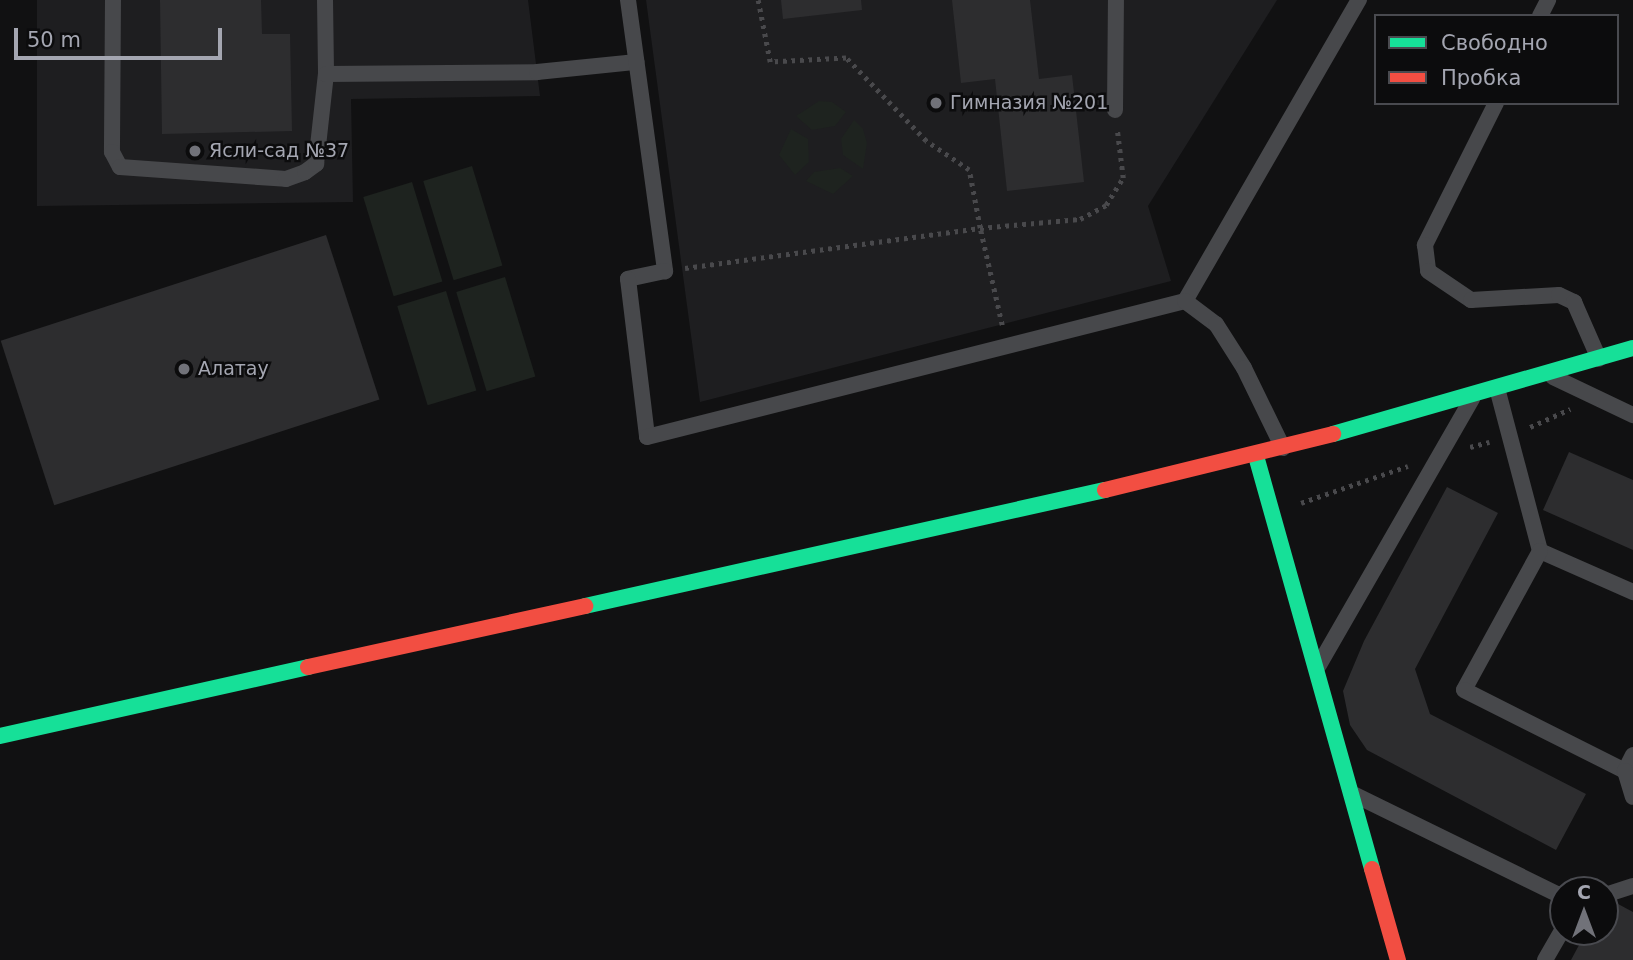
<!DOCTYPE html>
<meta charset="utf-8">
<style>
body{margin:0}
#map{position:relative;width:1633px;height:960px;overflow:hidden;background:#111112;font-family:"DejaVu Sans",sans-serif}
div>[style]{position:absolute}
.built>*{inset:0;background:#1e1e20}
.green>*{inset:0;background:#1e231f;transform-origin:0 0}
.building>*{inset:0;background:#2d2d2f;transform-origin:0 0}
.path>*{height:4.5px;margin-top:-2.25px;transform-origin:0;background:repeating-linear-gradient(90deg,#49494c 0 3.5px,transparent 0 8.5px)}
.lane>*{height:16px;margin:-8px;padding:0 8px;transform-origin:8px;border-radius:8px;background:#47484b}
.fast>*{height:16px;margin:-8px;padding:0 8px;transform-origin:8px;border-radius:8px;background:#16e098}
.jam>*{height:16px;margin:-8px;padding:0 8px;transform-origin:8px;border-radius:8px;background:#f24e42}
.dots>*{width:19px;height:19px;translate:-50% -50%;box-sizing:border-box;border:4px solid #0c0c0d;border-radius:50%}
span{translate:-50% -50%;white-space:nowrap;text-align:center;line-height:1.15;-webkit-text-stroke:5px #0c0c0d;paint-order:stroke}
.poi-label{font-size:19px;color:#a4a6b1}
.left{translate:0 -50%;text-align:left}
.legend{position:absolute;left:1374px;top:14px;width:245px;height:91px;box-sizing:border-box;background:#0c0c0d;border:2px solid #494a4f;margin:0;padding:9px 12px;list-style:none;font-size:21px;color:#a4a6b1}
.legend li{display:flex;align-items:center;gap:14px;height:35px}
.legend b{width:35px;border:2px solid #494a4f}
.north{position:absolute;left:1549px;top:876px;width:70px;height:70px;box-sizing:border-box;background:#0c0c0d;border:2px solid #494a4f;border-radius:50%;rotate:0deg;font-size:19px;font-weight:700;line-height:28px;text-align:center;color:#a4a6b1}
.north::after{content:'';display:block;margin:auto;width:24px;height:32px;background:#717279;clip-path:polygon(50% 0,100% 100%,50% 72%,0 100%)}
.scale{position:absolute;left:14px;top:28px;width:208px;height:32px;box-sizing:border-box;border:4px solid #a4a6b1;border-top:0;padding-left:9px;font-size:21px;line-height:24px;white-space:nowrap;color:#a4a6b1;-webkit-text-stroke:5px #0c0c0d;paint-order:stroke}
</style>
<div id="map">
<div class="built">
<div style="clip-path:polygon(37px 0,528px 0,540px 96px,351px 99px,353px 202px,37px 206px)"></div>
<div style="clip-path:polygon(646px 0,1277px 0,1148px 206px,1171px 281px,700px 402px)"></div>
</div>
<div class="green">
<div style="clip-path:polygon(819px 101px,832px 102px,846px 112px,835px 126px,812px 130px,796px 116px)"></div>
<div style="clip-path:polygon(854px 120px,863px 129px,867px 143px,863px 169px,843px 155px,841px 139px)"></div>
<div style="clip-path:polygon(791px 129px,808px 139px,809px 162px,795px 175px,779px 155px)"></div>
<div style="left:472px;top:166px;width:104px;height:51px;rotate:73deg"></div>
<div style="clip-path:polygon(840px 168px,853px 176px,833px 194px,806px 181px,814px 172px)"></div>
<div style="left:412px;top:182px;width:104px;height:51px;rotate:73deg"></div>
<div style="left:505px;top:277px;width:104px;height:51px;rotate:73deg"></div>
<div style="left:446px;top:291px;width:104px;height:51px;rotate:73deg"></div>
</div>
<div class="building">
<div style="clip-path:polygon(160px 0,261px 0,262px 34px,290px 34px,292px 131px,162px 134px)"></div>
<div style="clip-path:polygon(781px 0,861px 0,862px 10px,783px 19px)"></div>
<div style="clip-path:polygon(952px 0,1030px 0,1039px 79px,1072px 75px,1084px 182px,1007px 191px,995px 79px,961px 83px)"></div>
<div style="left:326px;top:235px;width:173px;height:342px;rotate:72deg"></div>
<div style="clip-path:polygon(1569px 452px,1633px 480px,1633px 550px,1543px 510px)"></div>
<div style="clip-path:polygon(1447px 487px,1498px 513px,1415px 669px,1430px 714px,1586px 794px,1556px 850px,1367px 750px,1350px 725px,1343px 691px,1364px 641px)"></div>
<div style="clip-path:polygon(1605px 897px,1633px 912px,1633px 960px,1571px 960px,1586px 932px,1605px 932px)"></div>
</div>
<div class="path">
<div style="left:685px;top:268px;width:298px;rotate:-7.7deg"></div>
<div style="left:980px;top:228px;width:59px;rotate:-100.7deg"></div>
<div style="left:969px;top:170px;width:52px;rotate:-146deg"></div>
<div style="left:926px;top:141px;width:115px;rotate:-133.9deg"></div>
<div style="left:846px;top:58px;width:76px;rotate:177deg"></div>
<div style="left:770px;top:62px;width:63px;rotate:-101deg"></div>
<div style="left:1002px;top:325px;width:99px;rotate:-102.8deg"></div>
<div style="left:980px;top:228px;width:100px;rotate:-5.1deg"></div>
<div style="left:1080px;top:219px;width:30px;rotate:-28deg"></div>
<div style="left:1106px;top:205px;width:32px;rotate:-58deg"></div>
<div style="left:1123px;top:178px;width:49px;rotate:-97deg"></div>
<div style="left:1530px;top:427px;width:44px;rotate:-24.2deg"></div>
<div style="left:1470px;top:447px;width:20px;rotate:-15deg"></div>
<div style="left:1301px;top:503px;width:113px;rotate:-19.1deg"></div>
</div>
<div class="lane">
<div style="left:113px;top:0;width:152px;rotate:90.4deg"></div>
<div style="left:112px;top:152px;width:17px;rotate:62deg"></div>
<div style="left:120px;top:167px;width:166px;rotate:4.1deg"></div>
<div style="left:286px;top:179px;width:20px;rotate:-20deg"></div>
<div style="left:305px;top:172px;width:14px;rotate:-36deg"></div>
<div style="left:316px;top:164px;width:91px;rotate:-83.7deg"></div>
<div style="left:325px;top:0;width:74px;rotate:89.2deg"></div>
<div style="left:326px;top:74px;width:211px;rotate:-0.5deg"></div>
<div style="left:537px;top:72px;width:100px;rotate:-5.8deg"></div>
<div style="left:628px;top:0;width:274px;rotate:82.2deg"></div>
<div style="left:665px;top:271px;width:38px;rotate:168deg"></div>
<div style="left:628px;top:279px;width:159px;rotate:83.1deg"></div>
<div style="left:647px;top:437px;width:555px;rotate:-14.19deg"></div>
<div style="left:1185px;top:301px;width:348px;rotate:-60deg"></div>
<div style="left:1540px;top:16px;width:18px;rotate:-63deg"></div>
<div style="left:1496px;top:103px;width:159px;rotate:116.6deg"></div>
<div style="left:1425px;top:245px;width:26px;rotate:83deg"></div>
<div style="left:1428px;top:271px;width:52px;rotate:34deg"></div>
<div style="left:1471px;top:300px;width:88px;rotate:-3.3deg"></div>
<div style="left:1559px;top:295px;width:17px;rotate:25deg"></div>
<div style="left:1574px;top:302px;width:62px;rotate:66.3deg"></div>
<div style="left:1115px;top:110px;width:110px;rotate:-89.5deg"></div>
<div style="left:1185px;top:301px;width:39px;rotate:37deg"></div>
<div style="left:1216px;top:324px;width:52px;rotate:57.5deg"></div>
<div style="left:1244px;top:368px;width:89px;rotate:64deg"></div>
<div style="left:1553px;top:377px;width:89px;rotate:25.4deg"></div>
<div style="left:1497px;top:388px;width:169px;rotate:75.2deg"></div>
<div style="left:1540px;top:551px;width:102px;rotate:23.8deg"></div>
<div style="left:1540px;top:551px;width:158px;rotate:118.7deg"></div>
<div style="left:1464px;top:690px;width:180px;rotate:26.7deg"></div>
<div style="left:1319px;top:665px;width:307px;rotate:-60.1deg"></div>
<div style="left:1633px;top:755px;width:18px;rotate:117deg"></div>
<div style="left:1625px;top:771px;width:27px;rotate:73deg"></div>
<div style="left:1355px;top:795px;width:232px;rotate:26.1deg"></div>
<div style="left:1605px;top:895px;width:29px;rotate:-18deg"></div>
<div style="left:1545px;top:960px;width:36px;rotate:-60deg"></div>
</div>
<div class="fast">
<div style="left:1333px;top:434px;width:312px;rotate:-16deg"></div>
<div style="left:1256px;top:456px;width:429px;rotate:74.3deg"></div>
<div style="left:585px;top:606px;width:533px;rotate:-12.58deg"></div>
<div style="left:0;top:736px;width:316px;rotate:-12.6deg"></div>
</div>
<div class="jam">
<div style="left:1105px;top:490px;width:235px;rotate:-13.8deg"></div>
<div style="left:308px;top:667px;width:284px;rotate:-12.4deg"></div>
<div style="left:1372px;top:869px;width:95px;rotate:74.1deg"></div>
</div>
<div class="dots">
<div style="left:936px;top:103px;background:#717279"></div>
<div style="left:195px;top:151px;background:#717279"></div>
<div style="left:184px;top:369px;background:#717279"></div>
</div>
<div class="poi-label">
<span class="left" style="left:950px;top:103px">Гимназия №201</span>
<span class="left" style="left:209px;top:151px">Ясли-сад №37</span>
<span class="left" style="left:198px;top:369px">Алатау</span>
</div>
<ul class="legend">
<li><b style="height:9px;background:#16e098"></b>Свободно</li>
<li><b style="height:9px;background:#f24e42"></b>Пробка</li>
</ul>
<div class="north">С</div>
<div class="scale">50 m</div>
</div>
